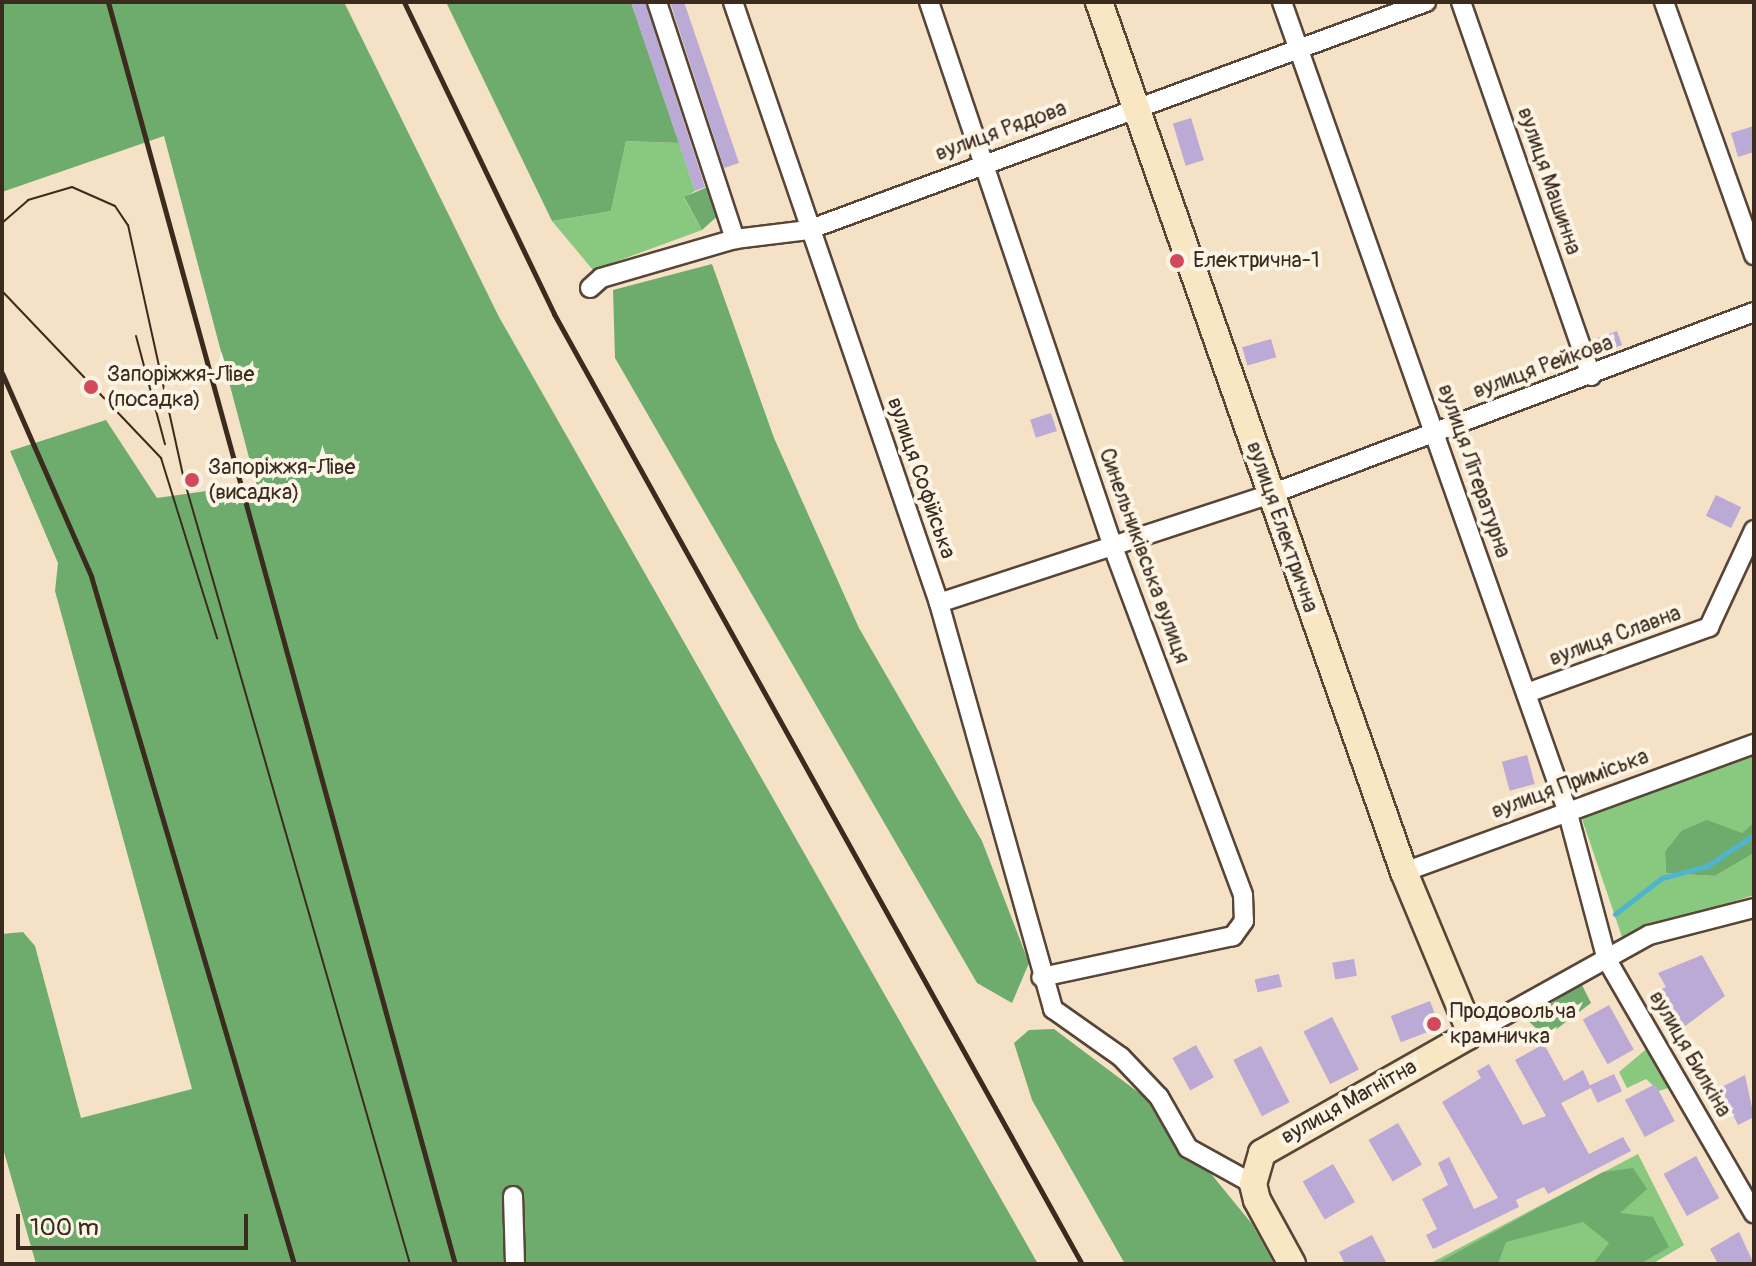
<!DOCTYPE html>
<meta charset="utf-8">
<style>
body{margin:0}
#map{position:relative;width:1756px;height:1266px;overflow:hidden;background:#f5e1c5;font-family:Pangolin,sans-serif}
div>[style]{position:absolute}
.green>*{inset:0;background:#88c87f}
.forest>*{inset:0;background:#6eac6e}
.stream>*{height:5px;margin:-2.5px;padding:0 2.5px;transform-origin:2.5px;border-radius:2.5px;background:#4fb5ce}
.building>*{inset:0;background:#bba9d6;transform-origin:0 0}
.roads{filter:drop-shadow(2px 0 #574537) drop-shadow(-2px 0 #574537) drop-shadow(0 2px #574537) drop-shadow(0 -2px #574537)}
.street>*{height:18px;margin:-9px;padding:0 9px;transform-origin:9px;border-radius:9px;background:#fff}
.secondary>*{height:26px;margin:-13px;padding:0 13px;transform-origin:13px;border-radius:13px;background:#f9e7c3}
.tram>*{height:2px;margin:-1px;padding:0 1px;transform-origin:1px;border-radius:1px;background:#3b2a1e}
.rail>*{height:5px;margin:-2.5px;padding:0 2.5px;transform-origin:2.5px;border-radius:2.5px;background:#3b2a1e}
.dots>*{width:22px;height:22px;translate:-50% -50%;box-sizing:border-box;border:4px solid #fcf5e5;border-radius:50%}
span{translate:-50% -50%;white-space:nowrap;text-align:center;line-height:1.15;-webkit-text-stroke:8px #fcf5e5;paint-order:stroke}
.street-label{font-size:22px;color:#3b2a1e}
.poi-label{font-size:22px;color:#3b2a1e}
.left{translate:0 -50%;text-align:left}
.frame{position:absolute;inset:0;border:4px solid #3b2a1e;pointer-events:none}
.scale{position:absolute;left:16px;top:1214px;width:232px;height:36px;box-sizing:border-box;border:4px solid #3b2a1e;border-top:0;padding-left:10px;font-size:24px;line-height:28px;white-space:nowrap;color:#3b2a1e;-webkit-text-stroke:6px #fcf5e5;paint-order:stroke}
</style>
<div id="map">
<div class="green">
<div style="clip-path:polygon(626px 141px,679px 143px,695px 191px,684px 198px,702px 230px,593px 270px,552px 221px,611px 211px)"></div>
<div style="clip-path:polygon(1754px 750px,1754px 822px,1742px 833px,1681px 831px,1665px 853px,1666px 873px,1715px 876px,1754px 853px,1754px 895px,1622px 937px,1580px 813px)"></div>
<div style="clip-path:polygon(1650px 1046px,1671px 1087px,1659px 1091px,1646px 1079px,1627px 1088px,1619px 1072px)"></div>
<div style="clip-path:polygon(1638px 1154px,1684px 1245px,1652px 1264px,1429px 1264px)"></div>
</div>
<div class="forest">
<div style="clip-path:polygon(2px 2px,344px 2px,499px 317px,1038px 1264px,36px 1264px,2px 1145px,2px 934px,23px 932px,35px 946px,81px 1118px,192px 1089px,55px 591px,58px 563px,10px 451px,106px 420px,157px 498px,256px 484px,164px 136px,2px 192px)"></div>
<div style="clip-path:polygon(446px 2px,631px 2px,679px 143px,626px 141px,611px 211px,552px 221px)"></div>
<div style="clip-path:polygon(712px 185px,722px 212px,702px 230px,684px 197px)"></div>
<div style="clip-path:polygon(712px 264px,774px 438px,859px 628px,982px 841px,1029px 963px,1012px 1003px,977px 983px,615px 358px,613px 290px)"></div>
<div style="clip-path:polygon(1707px 820px,1742px 833px,1754px 822px,1754px 853px,1715px 876px,1666px 873px,1665px 852px,1681px 831px)"></div>
<div style="clip-path:polygon(1581px 983px,1591px 1003px,1546px 1037px,1527px 1020px)"></div>
<div style="clip-path:polygon(1054px 1029px,1146px 1098px,1174px 1144px,1212px 1175px,1252px 1224px,1274px 1264px,1125px 1264px,1032px 1100px,1014px 1043px,1029px 1030px)"></div>
<div style="clip-path:polygon(1633px 1168px,1647px 1189px,1620px 1213px,1653px 1217px,1669px 1247px,1640px 1264px,1593px 1264px,1609px 1243px,1583px 1222px,1506px 1242px,1498px 1264px,1436px 1264px,1603px 1172px)"></div>
</div>
<div class="stream">
<div style="left:1615px;top:914px;width:59px;rotate:-37.5deg"></div>
<div style="left:1662px;top:878px;width:47px;rotate:-14.9deg"></div>
<div style="left:1707px;top:866px;width:56px;rotate:-33.4deg"></div>
</div>
<div class="building">
<div style="clip-path:polygon(631px 2px,645px 2px,705px 187px,695px 191px)"></div>
<div style="clip-path:polygon(670px 2px,684px 2px,739px 163px,724px 168px)"></div>
<div style="left:1191px;top:118px;width:44px;height:19px;rotate:73deg"></div>
<div style="clip-path:polygon(1754px 126px,1754px 152px,1738px 157px,1731px 133px)"></div>
<div style="left:1617px;top:331px;width:15px;height:23px;rotate:70deg"></div>
<div style="left:1271px;top:339px;width:19px;height:30px;rotate:74deg"></div>
<div style="left:1051px;top:413px;width:19px;height:22px;rotate:72deg"></div>
<div style="left:1716px;top:495px;width:28px;height:23px;rotate:26deg"></div>
<div style="left:1527px;top:755px;width:30px;height:26px;rotate:75deg"></div>
<div style="clip-path:polygon(1702px 955px,1725px 996px,1676px 1033px,1653px 993px,1666px 987px,1658px 973px)"></div>
<div style="left:1354px;top:959px;width:17px;height:22px;rotate:80deg"></div>
<div style="left:1279px;top:974px;width:13px;height:25px;rotate:77deg"></div>
<div style="left:1430px;top:1001px;width:28px;height:42px;rotate:69deg"></div>
<div style="left:1609px;top:1005px;width:51px;height:30px;rotate:61deg"></div>
<div style="left:1332px;top:1017px;width:59px;height:32px;rotate:63deg"></div>
<div style="clip-path:polygon(1544px 1044px,1564px 1081px,1583px 1070px,1591px 1088px,1561px 1103px,1589px 1154px,1623px 1137px,1631px 1151px,1548px 1194px,1544px 1187px,1516px 1200px,1519px 1207px,1433px 1249px,1426px 1235px,1437px 1229px,1422px 1199px,1448px 1185px,1438px 1163px,1449px 1157px,1474px 1209px,1498px 1198px,1442px 1102px,1481px 1078px,1477px 1071px,1489px 1064px,1523px 1125px,1546px 1116px,1515px 1060px)"></div>
<div style="left:1196px;top:1045px;width:37px;height:27px;rotate:61deg"></div>
<div style="left:1261px;top:1046px;width:63px;height:31px;rotate:63deg"></div>
<div style="left:1614px;top:1074px;width:19px;height:27px;rotate:65deg"></div>
<div style="clip-path:polygon(1745px 1075px,1754px 1117px,1738px 1125px,1720px 1088px)"></div>
<div style="left:1655px;top:1084px;width:42px;height:34px;rotate:62deg"></div>
<div style="left:1398px;top:1123px;width:48px;height:34px;rotate:60deg"></div>
<div style="left:1696px;top:1156px;width:48px;height:37px;rotate:61deg"></div>
<div style="left:1333px;top:1164px;width:44px;height:35px;rotate:60deg"></div>
<div style="clip-path:polygon(1739px 1232px,1754px 1264px,1718px 1264px,1710px 1249px)"></div>
<div style="clip-path:polygon(1372px 1235px,1387px 1264px,1345px 1264px,1339px 1252px)"></div>
</div>
<div class="roads">
<div class="street">
<div style="left:657px;top:2px;width:250px;rotate:71.8deg"></div>
<div style="left:733px;top:2px;width:635px;rotate:71.08deg"></div>
<div style="left:939px;top:603px;width:422px;rotate:74.3deg"></div>
<div style="left:1053px;top:1009px;width:83px;rotate:35.2deg"></div>
<div style="left:1121px;top:1057px;width:55px;rotate:46.5deg"></div>
<div style="left:1159px;top:1097px;width:59px;rotate:60.4deg"></div>
<div style="left:1188px;top:1148px;width:74px;rotate:29deg"></div>
<div style="left:929px;top:2px;width:575px;rotate:71.34deg"></div>
<div style="left:1113px;top:547px;width:371px;rotate:69.5deg"></div>
<div style="left:1243px;top:895px;width:26px;rotate:88deg"></div>
<div style="left:1244px;top:921px;width:19px;rotate:126deg"></div>
<div style="left:1233px;top:936px;width:196px;rotate:167.9deg"></div>
<div style="left:1282px;top:2px;width:857px;rotate:70.57deg"></div>
<div style="left:1567px;top:810px;width:155px;rotate:75.1deg"></div>
<div style="left:1607px;top:960px;width:293px;rotate:59.9deg"></div>
<div style="left:1461px;top:2px;width:396px;rotate:70.8deg"></div>
<div style="left:1664px;top:2px;width:269px;rotate:70.4deg"></div>
<div style="left:590px;top:288px;width:15px;rotate:-42deg"></div>
<div style="left:601px;top:278px;width:140px;rotate:-16.2deg"></div>
<div style="left:735px;top:239px;width:74px;rotate:-7deg"></div>
<div style="left:808px;top:230px;width:659px;rotate:-20.25deg"></div>
<div style="left:939px;top:603px;width:349px;rotate:-18.2deg"></div>
<div style="left:1271px;top:494px;width:516px;rotate:-20.65deg"></div>
<div style="left:1527px;top:693px;width:194px;rotate:-19.9deg"></div>
<div style="left:1709px;top:627px;width:107px;rotate:-65.1deg"></div>
<div style="left:1404px;top:872px;width:373px;rotate:-20.1deg"></div>
<div style="left:1462px;top:1039px;width:214px;rotate:-29.1deg"></div>
<div style="left:1649px;top:935px;width:108px;rotate:-14.4deg"></div>
<div style="left:513px;top:1196px;width:68px;rotate:88.3deg"></div>
</div>
<div class="secondary">
<div style="left:1099px;top:2px;width:922px;rotate:70.68deg"></div>
<div style="left:1404px;top:872px;width:164px;rotate:67.4deg"></div>
<div style="left:1467px;top:1023px;width:13px;rotate:86deg"></div>
<div style="left:1468px;top:1036px;width:237px;rotate:150.4deg"></div>
<div style="left:1262px;top:1153px;width:32px;rotate:106deg"></div>
<div style="left:1253px;top:1184px;width:16px;rotate:76deg"></div>
<div style="left:1257px;top:1200px;width:73px;rotate:61.3deg"></div>
</div>
</div>
<div class="tram">
<div style="left:2px;top:223px;width:35px;rotate:-41deg"></div>
<div style="left:28px;top:200px;width:46px;rotate:-16.5deg"></div>
<div style="left:72px;top:187px;width:47px;rotate:23.8deg"></div>
<div style="left:115px;top:206px;width:23px;rotate:56deg"></div>
<div style="left:128px;top:225px;width:257px;rotate:77.6deg"></div>
<div style="left:183px;top:476px;width:820px;rotate:73.93deg"></div>
<div style="left:2px;top:291px;width:231px;rotate:46.4deg"></div>
<div style="left:161px;top:458px;width:189px;rotate:72.7deg"></div>
<div style="left:136px;top:336px;width:112px;rotate:75deg"></div>
</div>
<div class="rail">
<div style="left:108px;top:2px;width:1309px;rotate:74.63deg"></div>
<div style="left:404px;top:2px;width:346px;rotate:64.3deg"></div>
<div style="left:554px;top:314px;width:1087px;rotate:60.94deg"></div>
<div style="left:2px;top:373px;width:222px;rotate:66.3deg"></div>
<div style="left:91px;top:576px;width:717px;rotate:73.56deg"></div>
</div>
<div class="dots">
<div style="left:1177px;top:261px;background:#d1495b"></div>
<div style="left:91px;top:387px;background:#d1495b"></div>
<div style="left:192px;top:480px;background:#d1495b"></div>
<div style="left:1434px;top:1024px;background:#d1495b"></div>
</div>
<div class="street-label">
<span style="left:1001px;top:131px;rotate:-20deg">вулиця Рядова</span>
<span style="left:1549px;top:181px;rotate:71deg">вулиця Машинна</span>
<span style="left:1543px;top:367px;rotate:-20deg">вулиця Рейкова</span>
<span style="left:1474px;top:471px;rotate:71deg">вулиця Літературна</span>
<span style="left:921px;top:478px;rotate:71deg">вулиця Софійська</span>
<span style="left:1282px;top:527px;rotate:71deg">вулиця Електрична</span>
<span style="left:1144px;top:556px;rotate:70deg">Синельниківська вулиця</span>
<span style="left:1615px;top:636px;rotate:-20deg">вулиця Славна</span>
<span style="left:1570px;top:784px;rotate:-20deg">вулиця Приміська</span>
<span style="left:1690px;top:1054px;rotate:60deg">вулиця Билкіна</span>
<span style="left:1349px;top:1102px;rotate:-29deg">вулиця Магнітна</span>
</div>
<div class="poi-label">
<span class="left" style="left:1193px;top:261px">Електрична-1</span>
<span class="left" style="left:107px;top:387px">Запоріжжя-Ліве<br>(посадка)</span>
<span class="left" style="left:208px;top:480px">Запоріжжя-Ліве<br>(висадка)</span>
<span class="left" style="left:1450px;top:1024px">Продовольча<br>крамничка</span>
</div>
<div class="frame"></div>
<div class="scale">100 m</div>
</div>
